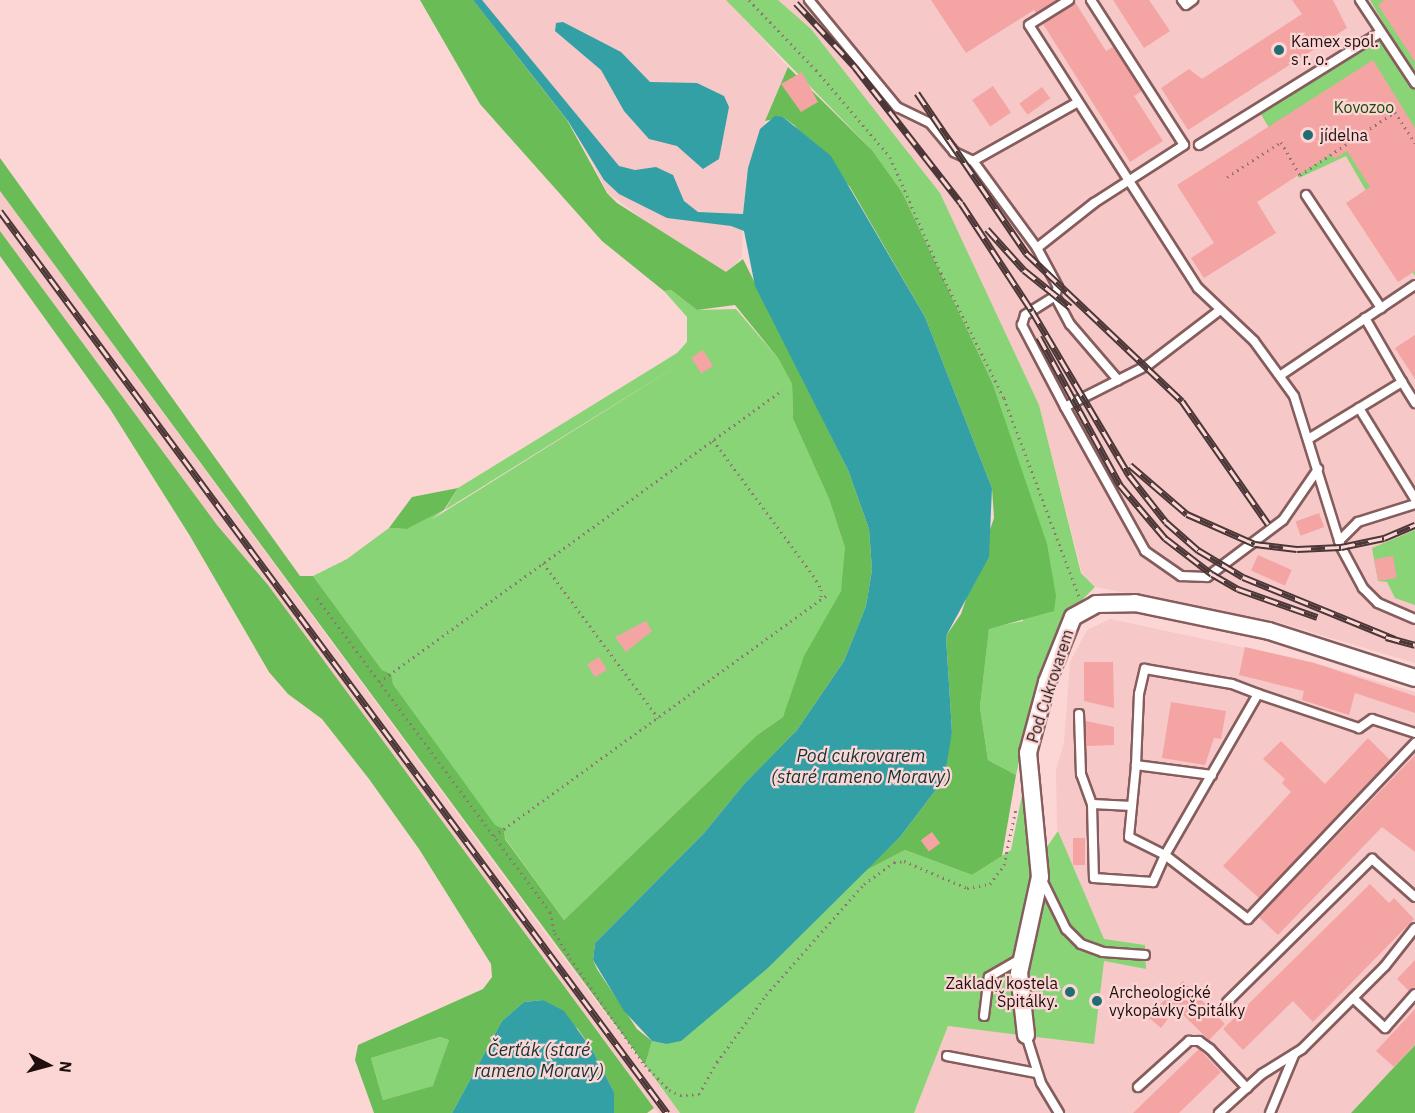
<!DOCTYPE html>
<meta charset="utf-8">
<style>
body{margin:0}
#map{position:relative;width:1415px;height:1113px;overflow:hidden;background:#fcd6d5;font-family:"IBM Plex Sans",sans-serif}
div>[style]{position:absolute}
.built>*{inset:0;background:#f6c8c7}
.green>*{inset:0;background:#89d477}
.forest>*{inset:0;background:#6abc56}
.water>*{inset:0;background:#33a0a5}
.building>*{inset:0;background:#f4a4a3;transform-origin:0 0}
.path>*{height:3px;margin-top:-1.5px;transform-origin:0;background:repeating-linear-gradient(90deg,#907574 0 1.5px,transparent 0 6px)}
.roads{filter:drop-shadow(2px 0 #865d5d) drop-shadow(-2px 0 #865d5d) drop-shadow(0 2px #865d5d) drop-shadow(0 -2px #865d5d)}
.service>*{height:8px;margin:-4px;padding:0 4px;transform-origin:4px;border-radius:4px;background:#fff}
.minor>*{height:16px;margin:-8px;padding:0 8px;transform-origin:8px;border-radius:8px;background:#fff}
.rail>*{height:7px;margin-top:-3.5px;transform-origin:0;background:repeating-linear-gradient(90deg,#fcd6d5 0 14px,#4b3737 0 28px);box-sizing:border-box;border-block:2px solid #4b3737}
.dots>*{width:16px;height:16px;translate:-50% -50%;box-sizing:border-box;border:3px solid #fcd6d5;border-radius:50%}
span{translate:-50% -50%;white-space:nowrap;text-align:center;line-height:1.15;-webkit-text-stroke:4.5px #fcd6d5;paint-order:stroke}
.poi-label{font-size:16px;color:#1f0f0f}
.left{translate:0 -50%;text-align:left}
.right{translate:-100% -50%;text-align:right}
.park-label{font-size:16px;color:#174d05}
.street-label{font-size:16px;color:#1f0f0f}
.water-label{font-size:18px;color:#123334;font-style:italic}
.north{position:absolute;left:18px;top:1035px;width:60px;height:60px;-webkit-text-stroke:4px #fcd6d5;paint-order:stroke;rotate:96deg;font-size:16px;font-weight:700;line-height:24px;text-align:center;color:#1f0f0f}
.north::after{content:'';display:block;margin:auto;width:21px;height:27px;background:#1f0f0f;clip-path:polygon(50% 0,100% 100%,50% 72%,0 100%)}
</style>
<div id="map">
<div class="built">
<div style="clip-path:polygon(471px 0,727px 0,788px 67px,750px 161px,743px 212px,742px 257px,727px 273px,666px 236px,608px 193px,571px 123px)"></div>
<div style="clip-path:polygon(778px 0,1415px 0,1415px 663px,1274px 621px,1095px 587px,1082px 573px,1039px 405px,940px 193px,811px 29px)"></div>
<div style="clip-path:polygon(0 191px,551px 941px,680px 1113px,658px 1113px,268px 585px,217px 525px,0 231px)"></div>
<div style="clip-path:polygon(1110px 619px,1312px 662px,1415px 692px,1415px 1045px,1351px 1113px,914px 1113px,948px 1026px,1011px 1033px,1104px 961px,1146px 969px,1145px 945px,1104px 940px,1057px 828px,1056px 770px,1064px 743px,1070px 662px,1087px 630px)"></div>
</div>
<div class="green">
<div style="clip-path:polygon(726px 0,778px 0,811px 29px,940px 193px,1039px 405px,1081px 573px,1095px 587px,1065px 617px,1033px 700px,1016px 775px,988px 760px,980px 707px,989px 628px,1023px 621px,1013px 451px,992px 382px,902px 192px,872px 150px)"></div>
<div style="clip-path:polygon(1370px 0,1415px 0,1415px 276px,1346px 156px,1299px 178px,1259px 111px,1388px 31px)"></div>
<div style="clip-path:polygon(671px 290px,697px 310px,736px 309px,778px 358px,792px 384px,793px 419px,829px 499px,845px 548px,845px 570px,841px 591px,783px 717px,757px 735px,564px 920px,505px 838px,504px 829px,495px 826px,393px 684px,390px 674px,382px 670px,313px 576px,347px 559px,389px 528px,407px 529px,444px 510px,431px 520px,691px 357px,445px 510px,458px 488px,677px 353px,687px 342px,687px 317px,664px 291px)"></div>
<div style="clip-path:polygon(1415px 530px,1415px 605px,1395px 598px,1387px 582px,1378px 581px,1372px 548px)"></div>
<div style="clip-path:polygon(1026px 775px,1032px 868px,1058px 831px,1104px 939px,1145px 945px,1146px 969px,1104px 961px,1094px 1044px,948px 1026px,914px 1113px,680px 1113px,645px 1065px,652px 1041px,666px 1044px,768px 968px,865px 871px,905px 850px,972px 875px,1011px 850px)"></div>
<div style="clip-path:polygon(440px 1037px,449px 1040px,434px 1086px,383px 1100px,371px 1058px)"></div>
</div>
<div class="forest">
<div style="clip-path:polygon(420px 0,473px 0,567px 120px,607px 193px,617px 203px,726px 272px,743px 259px,848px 470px,869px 529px,872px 570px,866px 606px,844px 661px,797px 730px,744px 784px,704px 833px,595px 943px,593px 960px,597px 969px,637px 1029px,652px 1041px,645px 1065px,0 191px,0 158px,300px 576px,313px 576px,382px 670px,391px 674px,393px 684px,495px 825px,504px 829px,505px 839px,564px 920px,757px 735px,783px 717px,804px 656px,841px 591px,845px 548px,829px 499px,793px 419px,792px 384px,778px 358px,735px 305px,697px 310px,671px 290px,664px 291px,602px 241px,480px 104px)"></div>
<div style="clip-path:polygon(788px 67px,872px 150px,902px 192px,992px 382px,1047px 544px,1056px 596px,1054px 611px,989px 629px,980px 707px,988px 760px,1016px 775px,1002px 856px,972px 875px,905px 850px,865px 871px,900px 837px,938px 787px,952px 732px,946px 636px,961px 614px,994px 518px,992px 488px,925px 317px,850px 187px,794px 125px,783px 117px,765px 121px)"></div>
<div style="clip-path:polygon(evenodd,0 231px,217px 525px,268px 585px,654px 1108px,647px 1113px,614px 1113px,614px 1092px,593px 1051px,578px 1029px,543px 1000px,524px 1002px,502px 1021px,452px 1113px,374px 1113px,355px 1060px,358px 1045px,483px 989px,492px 977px,491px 964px,419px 849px,369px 779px,322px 719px,288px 694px,269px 672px,190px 536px,110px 409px,0 256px,0 231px,440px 1037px,449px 1040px,433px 1086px,383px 1100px,371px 1058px,440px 1037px)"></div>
<div style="clip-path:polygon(458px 488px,444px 510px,407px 529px,389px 528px,412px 497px)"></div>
<div style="clip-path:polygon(1415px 1045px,1415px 1113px,1351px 1113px)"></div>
</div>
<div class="water">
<div style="clip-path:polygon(473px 0,482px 0,619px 166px,635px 170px,656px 167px,673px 175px,684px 201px,698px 212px,743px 214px,748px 168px,760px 129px,775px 116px,783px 117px,831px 156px,925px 317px,992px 488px,989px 557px,946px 636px,952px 732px,946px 768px,938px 787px,900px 837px,768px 968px,681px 1041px,666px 1044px,652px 1041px,624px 1011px,593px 960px,595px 943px,704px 833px,744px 784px,797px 730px,844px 661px,866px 606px,872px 570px,869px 529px,848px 470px,755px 286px,744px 231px,731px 226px,667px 218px,619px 194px,604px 180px,568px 121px)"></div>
<div style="clip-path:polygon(563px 22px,621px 52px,650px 82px,697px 83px,724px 96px,729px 107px,719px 159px,703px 169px,677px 146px,649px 139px,624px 111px,601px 70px,555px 31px,556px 23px)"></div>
<div style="clip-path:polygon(543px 1000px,564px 1011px,593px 1051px,614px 1092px,614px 1113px,452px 1113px,502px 1021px,524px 1002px)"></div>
</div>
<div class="building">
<div style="clip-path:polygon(931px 0,1057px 0,1036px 13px,1034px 10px,966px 53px)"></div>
<div style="clip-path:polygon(1113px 0,1149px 0,1170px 31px,1144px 48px)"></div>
<div style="clip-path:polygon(1292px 0,1333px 0,1347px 28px,1188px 130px,1161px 88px,1189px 69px,1202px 79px,1302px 14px)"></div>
<div style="clip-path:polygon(1384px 0,1415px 0,1415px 62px,1378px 5px)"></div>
<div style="clip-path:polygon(1075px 2px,1106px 51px,1113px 47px,1126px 66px,1142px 91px,1134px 96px,1163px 141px,1130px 162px,1043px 24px)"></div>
<div style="clip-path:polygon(1373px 60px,1415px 128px,1415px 271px,1398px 282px,1346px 203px,1370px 187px,1347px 151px,1334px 159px,1331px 154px,1257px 202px,1276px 233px,1204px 278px,1191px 258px,1214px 243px,1177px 185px)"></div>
<div style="clip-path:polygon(802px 72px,818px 102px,801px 112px,781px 84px)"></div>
<div style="left:993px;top:86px;width:32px;height:25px;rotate:56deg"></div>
<div style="left:1042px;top:87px;width:14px;height:28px;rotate:54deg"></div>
<div style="clip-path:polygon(1415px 335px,1415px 379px,1395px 348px)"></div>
<div style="left:703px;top:350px;width:19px;height:14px;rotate:58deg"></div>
<div style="left:1319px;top:513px;width:15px;height:25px;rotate:70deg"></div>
<div style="left:1258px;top:555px;width:37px;height:17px;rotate:24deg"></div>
<div style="left:1393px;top:556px;width:22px;height:19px;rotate:80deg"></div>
<div style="clip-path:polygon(646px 621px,652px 631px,626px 652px,615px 637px)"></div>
<div style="clip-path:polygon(1245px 647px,1314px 663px,1415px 696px,1415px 713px,1355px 693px,1349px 715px,1302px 700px,1304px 691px,1239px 675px)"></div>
<div style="left:599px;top:657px;width:15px;height:14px;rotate:58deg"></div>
<div style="clip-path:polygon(1084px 662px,1113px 662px,1114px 708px,1084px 701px)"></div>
<div style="clip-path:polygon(1171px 702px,1226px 711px,1221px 739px,1214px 738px,1205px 765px,1162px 758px)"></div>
<div style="clip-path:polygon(1086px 721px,1114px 727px,1114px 745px,1086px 746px)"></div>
<div style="clip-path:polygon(1368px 738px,1390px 760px,1259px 898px,1223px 866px,1291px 792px,1282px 783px,1285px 779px,1263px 759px,1281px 741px,1325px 784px)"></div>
<div style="clip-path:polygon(1415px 755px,1415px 852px,1382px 827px,1278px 935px,1259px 917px)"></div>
<div style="left:932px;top:832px;width:14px;height:14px;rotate:54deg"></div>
<div style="left:1073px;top:838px;width:12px;height:27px"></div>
<div style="clip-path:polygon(1370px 884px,1389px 903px,1394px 898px,1414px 919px,1313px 1022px,1293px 1001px,1243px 1050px,1223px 1029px)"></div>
<div style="clip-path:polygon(1415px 960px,1415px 988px,1409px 991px,1397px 979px)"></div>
<div style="clip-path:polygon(1183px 981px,1225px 1024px,1209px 1040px,1176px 1008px,1161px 1028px,1148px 1017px)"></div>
<div style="clip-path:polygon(1415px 1009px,1415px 1044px,1394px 1067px,1376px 1051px)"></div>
<div style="clip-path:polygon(1199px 1049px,1221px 1072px,1179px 1113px,1133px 1113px)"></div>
</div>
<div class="path">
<div style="left:749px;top:0;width:97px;rotate:46.3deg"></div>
<div style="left:816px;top:70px;width:114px;rotate:49.6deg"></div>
<div style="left:890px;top:157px;width:127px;rotate:66.3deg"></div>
<div style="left:941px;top:273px;width:140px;rotate:63.3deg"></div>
<div style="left:1004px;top:398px;width:212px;rotate:69.3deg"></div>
<div style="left:1227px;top:177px;width:64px;rotate:-32.9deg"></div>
<div style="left:1281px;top:142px;width:38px;rotate:60deg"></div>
<div style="left:1300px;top:175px;width:114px;rotate:-33.6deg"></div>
<div style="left:1395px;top:112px;width:37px;rotate:57deg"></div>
<div style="left:713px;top:440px;width:168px;rotate:53.5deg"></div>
<div style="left:813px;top:575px;width:16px;rotate:60deg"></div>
<div style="left:821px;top:589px;width:10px;rotate:90deg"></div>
<div style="left:543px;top:563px;width:193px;rotate:53.4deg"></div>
<div style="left:317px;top:598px;width:391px;rotate:53.4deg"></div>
<div style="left:550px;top:912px;width:22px;rotate:77deg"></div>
<div style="left:555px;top:933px;width:29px;rotate:59deg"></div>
<div style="left:570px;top:958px;width:131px;rotate:55deg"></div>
<div style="left:645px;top:1065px;width:35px;rotate:46deg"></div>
<div style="left:669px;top:1090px;width:12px;rotate:24deg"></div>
<div style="left:680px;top:1095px;width:19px;rotate:-3deg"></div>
<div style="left:699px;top:1094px;width:37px;rotate:-61deg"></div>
<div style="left:717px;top:1062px;width:83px;rotate:-53.8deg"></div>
<div style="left:766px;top:995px;width:148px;rotate:-48.6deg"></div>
<div style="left:864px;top:884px;width:37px;rotate:-36deg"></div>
<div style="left:894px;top:862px;width:10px;rotate:-6deg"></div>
<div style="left:904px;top:861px;width:69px;rotate:23.2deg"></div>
<div style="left:967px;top:888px;width:23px;rotate:-10deg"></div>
<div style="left:990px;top:884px;width:24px;rotate:-54deg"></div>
<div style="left:1004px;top:865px;width:58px;rotate:-78.1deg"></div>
<div style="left:379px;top:682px;width:498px;rotate:-35.9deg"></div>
<div style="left:494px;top:836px;width:411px;rotate:-35.9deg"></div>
</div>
<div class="roads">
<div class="service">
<div style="left:809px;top:0;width:139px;rotate:50.6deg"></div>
<div style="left:897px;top:107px;width:37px;rotate:26deg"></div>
<div style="left:930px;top:123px;width:38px;rotate:50deg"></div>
<div style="left:954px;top:152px;width:21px;rotate:25deg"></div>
<div style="left:1069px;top:0;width:47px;rotate:148deg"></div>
<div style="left:1029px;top:25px;width:313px;rotate:57.3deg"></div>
<div style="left:1198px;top:288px;width:77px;rotate:43.4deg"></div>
<div style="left:1254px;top:341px;width:68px;rotate:54deg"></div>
<div style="left:1294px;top:396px;width:158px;rotate:72.7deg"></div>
<div style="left:1341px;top:547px;width:47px;rotate:61.8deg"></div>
<div style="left:1363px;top:588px;width:21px;rotate:45deg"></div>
<div style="left:1378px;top:603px;width:40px;rotate:23.4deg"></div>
<div style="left:1182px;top:0;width:6px;rotate:51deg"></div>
<div style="left:1186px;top:5px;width:9px;rotate:-36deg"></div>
<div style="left:1360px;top:0;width:100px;rotate:56.5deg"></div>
<div style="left:1199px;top:145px;width:214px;rotate:-31.8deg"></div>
<div style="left:1306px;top:195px;width:136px;rotate:56.4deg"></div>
<div style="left:1037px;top:248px;width:108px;rotate:-126.3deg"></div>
<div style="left:973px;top:161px;width:120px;rotate:-29.3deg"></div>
<div style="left:1055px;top:296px;width:32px;rotate:62deg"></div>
<div style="left:1070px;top:324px;width:74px;rotate:49.4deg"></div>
<div style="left:1220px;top:310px;width:91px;rotate:142.6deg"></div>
<div style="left:1148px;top:365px;width:93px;rotate:153.2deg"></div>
<div style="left:1065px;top:407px;width:165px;rotate:60.9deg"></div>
<div style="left:1145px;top:551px;width:44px;rotate:34.8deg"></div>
<div style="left:1181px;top:576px;width:26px;rotate:2deg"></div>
<div style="left:1207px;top:577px;width:95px;rotate:-36.9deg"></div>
<div style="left:1283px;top:520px;width:62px;rotate:-55.5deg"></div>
<div style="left:1281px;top:375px;width:161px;rotate:-33.9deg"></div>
<div style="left:1402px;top:382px;width:25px;rotate:58deg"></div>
<div style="left:1065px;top:407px;width:93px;rotate:-117.7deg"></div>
<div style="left:1022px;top:325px;width:10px;rotate:-73deg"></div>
<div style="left:1025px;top:315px;width:36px;rotate:-32deg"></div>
<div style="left:1055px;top:296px;width:9px;rotate:-72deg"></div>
<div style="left:1058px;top:287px;width:44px;rotate:-118.3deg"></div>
<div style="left:1037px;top:248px;width:73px;rotate:-38.3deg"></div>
<div style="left:1094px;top:203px;width:107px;rotate:-32.8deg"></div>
<div style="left:1184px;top:145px;width:172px;rotate:-122.7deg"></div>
<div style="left:1359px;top:408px;width:107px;rotate:58.4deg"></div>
<div style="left:1310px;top:438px;width:108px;rotate:-31.3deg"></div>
<div style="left:1402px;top:382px;width:74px;rotate:-120deg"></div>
<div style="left:1339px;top:541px;width:27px;rotate:-45deg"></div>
<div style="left:1358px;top:522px;width:60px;rotate:-17.5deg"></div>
<div style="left:1079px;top:714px;width:60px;rotate:88.1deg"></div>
<div style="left:1081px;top:774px;width:32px;rotate:70deg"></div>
<div style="left:1415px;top:733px;width:45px;rotate:-162deg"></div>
<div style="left:1372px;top:719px;width:16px;rotate:145deg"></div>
<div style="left:1359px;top:728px;width:107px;rotate:-161.4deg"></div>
<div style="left:1258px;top:694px;width:186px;rotate:120deg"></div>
<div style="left:1165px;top:855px;width:105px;rotate:37.6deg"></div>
<div style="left:1248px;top:919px;width:243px;rotate:-46.5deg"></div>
<div style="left:1212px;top:775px;width:77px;rotate:-172.5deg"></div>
<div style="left:1136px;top:765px;width:71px;rotate:-87.6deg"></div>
<div style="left:1139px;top:694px;width:26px;rotate:-77deg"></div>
<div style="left:1145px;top:669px;width:88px;rotate:9.8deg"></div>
<div style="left:1232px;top:684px;width:28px;rotate:21deg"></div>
<div style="left:1132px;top:806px;width:40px;rotate:-177.1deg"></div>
<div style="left:1092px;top:804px;width:74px;rotate:88.5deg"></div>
<div style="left:1094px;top:878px;width:59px;rotate:3.9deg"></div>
<div style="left:1153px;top:882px;width:30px;rotate:-66deg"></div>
<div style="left:1165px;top:855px;width:40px;rotate:-153.4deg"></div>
<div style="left:1129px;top:837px;width:72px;rotate:-84.4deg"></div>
<div style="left:1042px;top:880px;width:55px;rotate:63.9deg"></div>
<div style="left:1066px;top:929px;width:21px;rotate:45deg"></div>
<div style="left:1081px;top:944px;width:23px;rotate:20deg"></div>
<div style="left:1103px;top:952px;width:42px;rotate:4.1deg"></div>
<div style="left:1353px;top:998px;width:44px;rotate:43.2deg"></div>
<div style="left:1385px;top:1028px;width:45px;rotate:-48.6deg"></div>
<div style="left:1227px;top:1002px;width:204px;rotate:-44.6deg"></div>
<div style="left:1372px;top:859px;width:57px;rotate:41.5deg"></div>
<div style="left:984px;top:1016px;width:39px;rotate:-83deg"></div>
<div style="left:989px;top:977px;width:36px;rotate:-30deg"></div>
<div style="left:1026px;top:1035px;width:50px;rotate:72.6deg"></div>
<div style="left:1041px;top:1083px;width:35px;rotate:59deg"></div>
<div style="left:947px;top:1056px;width:91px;rotate:10.8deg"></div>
<div style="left:1138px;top:1087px;width:69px;rotate:-42deg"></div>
<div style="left:1189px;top:1041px;width:10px"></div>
<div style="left:1199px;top:1041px;width:14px;rotate:36deg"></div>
<div style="left:1210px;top:1049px;width:54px;rotate:46.5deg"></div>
<div style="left:1219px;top:1113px;width:58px;rotate:-42.2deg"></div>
<div style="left:1262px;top:1074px;width:47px;rotate:-32deg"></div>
<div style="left:1302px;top:1049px;width:117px;rotate:-45deg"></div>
<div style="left:1385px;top:966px;width:48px;rotate:-51.7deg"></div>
<div style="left:1270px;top:1113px;width:63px;rotate:-67.5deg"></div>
</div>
<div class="minor">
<div style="left:1026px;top:1035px;width:62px;rotate:-96.4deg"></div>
<div style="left:1019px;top:973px;width:98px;rotate:-77.7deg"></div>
<div style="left:1040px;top:877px;width:125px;rotate:-95.5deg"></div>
<div style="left:1028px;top:753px;width:73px;rotate:-75deg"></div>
<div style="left:1047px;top:682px;width:70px;rotate:-68.2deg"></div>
<div style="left:1073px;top:617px;width:26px;rotate:-29deg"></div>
<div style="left:1096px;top:604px;width:39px;rotate:-1deg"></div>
<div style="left:1135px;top:603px;width:137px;rotate:11.8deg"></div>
<div style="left:1269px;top:631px;width:153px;rotate:17.8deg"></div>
</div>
</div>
<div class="rail">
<div style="left:796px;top:3px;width:87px;rotate:47.3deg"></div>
<div style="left:855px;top:67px;width:172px;rotate:52.1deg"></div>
<div style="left:961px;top:203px;width:129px;rotate:56.7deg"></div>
<div style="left:1032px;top:311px;width:191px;rotate:59.4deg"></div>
<div style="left:1129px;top:475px;width:60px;rotate:51.8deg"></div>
<div style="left:1166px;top:522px;width:43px;rotate:41.2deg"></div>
<div style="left:1198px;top:550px;width:52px;rotate:31deg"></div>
<div style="left:1243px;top:577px;width:164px;rotate:22.2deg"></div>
<div style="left:917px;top:93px;width:194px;rotate:55.7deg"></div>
<div style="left:1026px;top:253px;width:215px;rotate:43.5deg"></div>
<div style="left:1182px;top:401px;width:150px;rotate:55deg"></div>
<div style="left:0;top:211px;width:1122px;rotate:53.52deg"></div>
<div style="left:987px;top:229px;width:55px;rotate:47.9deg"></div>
<div style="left:1024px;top:270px;width:59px;rotate:38.8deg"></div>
<div style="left:1039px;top:337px;width:169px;rotate:61.3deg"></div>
<div style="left:1120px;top:485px;width:70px;rotate:49.7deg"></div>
<div style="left:1165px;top:538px;width:59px;rotate:37.5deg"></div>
<div style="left:1212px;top:574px;width:30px;rotate:30deg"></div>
<div style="left:1238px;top:589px;width:84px;rotate:19.5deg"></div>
<div style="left:1130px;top:465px;width:75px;rotate:40.7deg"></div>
<div style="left:1187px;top:514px;width:74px;rotate:23.8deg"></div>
<div style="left:1255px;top:544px;width:42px;rotate:6.8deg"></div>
<div style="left:1297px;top:549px;width:44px;rotate:-2.6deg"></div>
<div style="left:1341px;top:547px;width:44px;rotate:-11.8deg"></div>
<div style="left:1384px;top:538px;width:34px;rotate:-23deg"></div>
<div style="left:1386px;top:637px;width:30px;rotate:15deg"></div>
</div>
<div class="dots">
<div style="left:1279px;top:50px;background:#216d71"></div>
<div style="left:1308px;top:135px;background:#216d71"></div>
<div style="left:1070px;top:992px;background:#216d71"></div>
<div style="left:1097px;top:1001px;background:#216d71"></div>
</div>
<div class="poi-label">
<span class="left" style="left:1291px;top:50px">Kamex spol.<br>s r. o.</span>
<span class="left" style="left:1320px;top:135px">jídelna</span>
<span class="right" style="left:1058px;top:992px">Zaklady kostela<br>Špitálky.</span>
<span class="left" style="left:1109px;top:1001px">Archeologické<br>vykopávky Špitálky</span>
</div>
<div class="park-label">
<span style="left:1364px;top:107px">Kovozoo</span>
</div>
<div class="street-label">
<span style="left:1050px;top:686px;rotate:-72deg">Pod Cukrovarem</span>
</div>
<div class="water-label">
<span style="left:861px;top:767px">Pod cukrovarem<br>(staré rameno Moravy)</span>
<span style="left:539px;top:1061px">Čerťák (staré<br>rameno Moravy)</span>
</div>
<div class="north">N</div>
</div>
